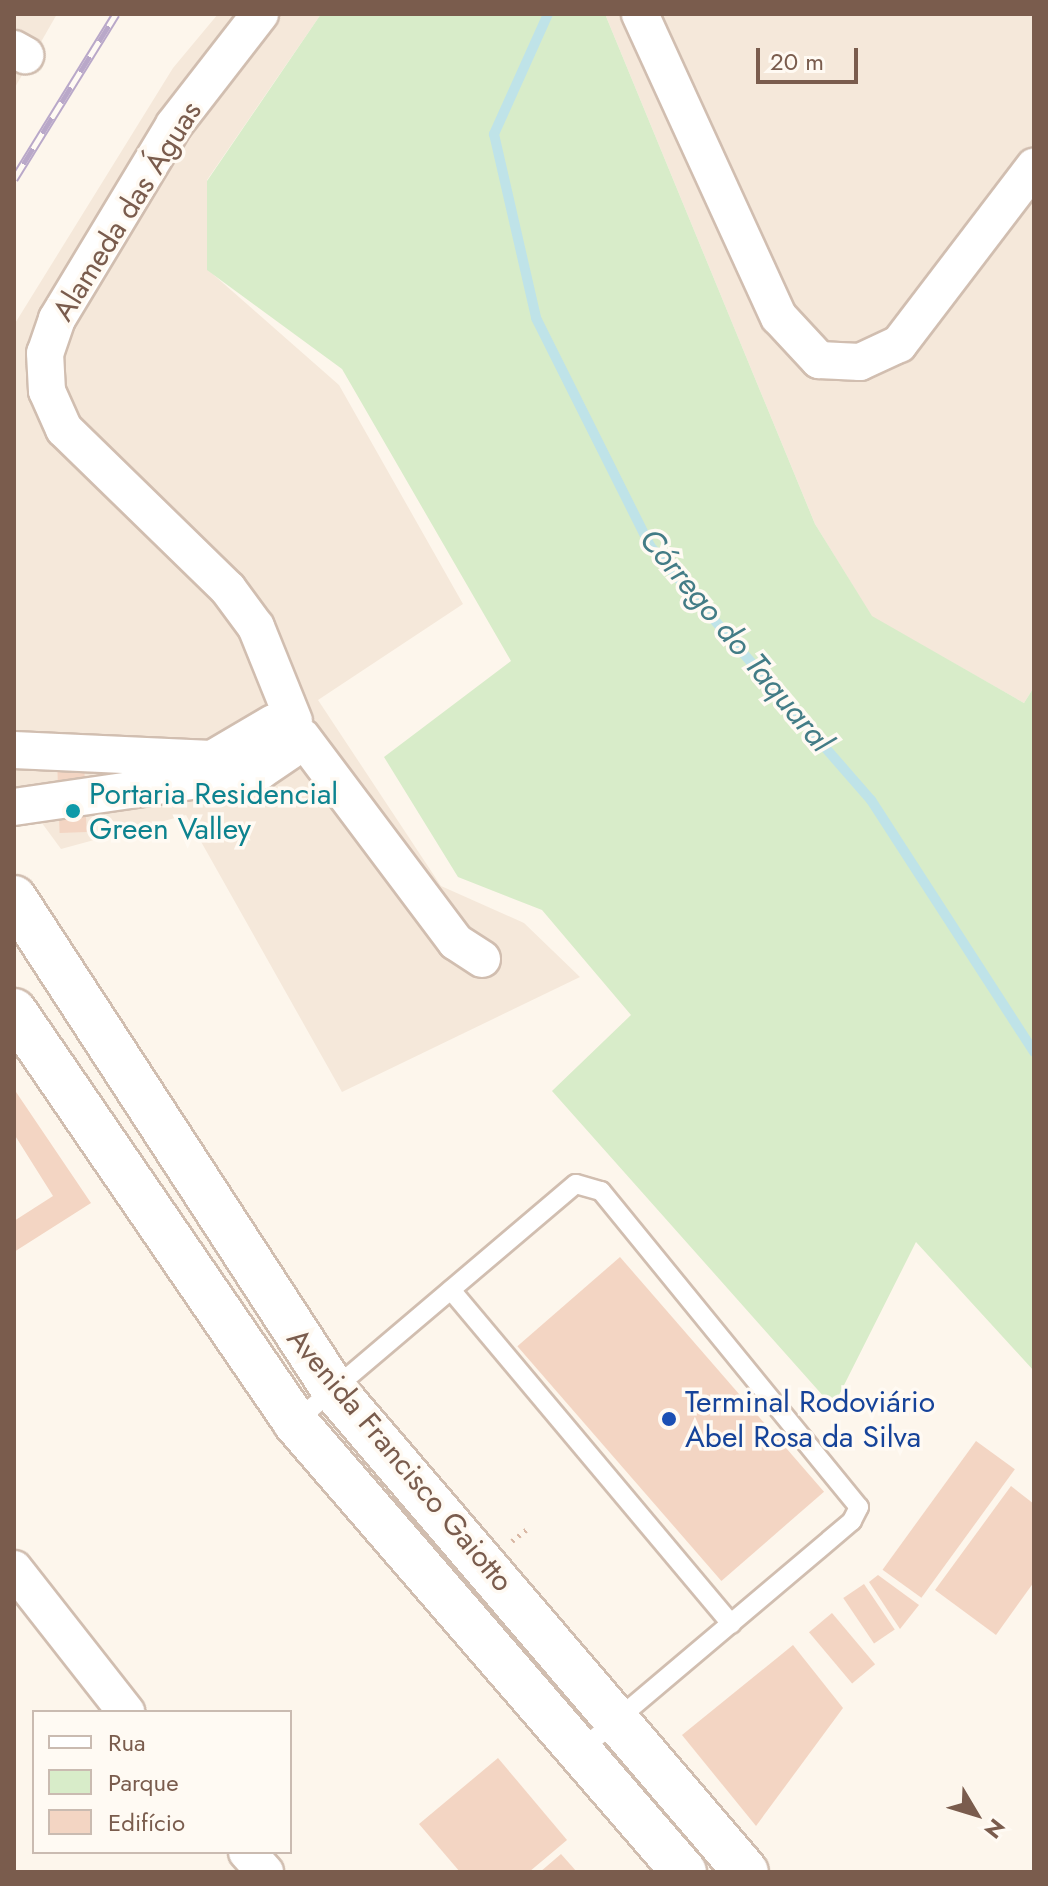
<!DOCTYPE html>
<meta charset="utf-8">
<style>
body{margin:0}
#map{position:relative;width:1048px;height:1886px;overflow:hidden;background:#fdf6ec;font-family:Jost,sans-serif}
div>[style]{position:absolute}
.residential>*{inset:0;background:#f5e8da}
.green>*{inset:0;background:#d8ecc9}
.stream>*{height:10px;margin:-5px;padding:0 5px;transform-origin:5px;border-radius:5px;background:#bfe3e8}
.building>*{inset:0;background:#f3d5c3;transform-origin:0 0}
.path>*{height:5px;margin-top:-2.5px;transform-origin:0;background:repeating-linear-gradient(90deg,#d9b8a5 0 2px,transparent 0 8px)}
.roads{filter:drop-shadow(2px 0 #d1beb0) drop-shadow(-2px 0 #d1beb0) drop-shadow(0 2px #d1beb0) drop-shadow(0 -2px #d1beb0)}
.lane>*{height:18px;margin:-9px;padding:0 9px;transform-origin:9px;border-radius:9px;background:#fff}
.street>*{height:36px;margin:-18px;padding:0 18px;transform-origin:18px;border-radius:18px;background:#fff}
.secondary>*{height:44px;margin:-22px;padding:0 22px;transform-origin:22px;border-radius:22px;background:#fff}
.rail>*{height:9px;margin-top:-4.5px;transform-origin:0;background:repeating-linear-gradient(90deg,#fffaf3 0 18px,#b9a8c9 0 36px);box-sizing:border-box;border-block:2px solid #b9a8c9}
.dots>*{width:22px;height:22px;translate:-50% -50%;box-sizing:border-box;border:4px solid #fffaf3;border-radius:50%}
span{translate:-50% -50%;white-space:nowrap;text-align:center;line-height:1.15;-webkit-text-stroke:7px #fffaf3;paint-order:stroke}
.street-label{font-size:30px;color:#7a5c4d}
.culture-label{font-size:30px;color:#0d838f}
.left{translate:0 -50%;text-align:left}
.transit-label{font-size:30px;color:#164399}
.water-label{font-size:32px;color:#437c86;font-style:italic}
.frame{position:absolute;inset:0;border:16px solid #7a5c4d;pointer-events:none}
.legend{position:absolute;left:32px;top:1710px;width:260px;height:144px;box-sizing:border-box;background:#fffaf3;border:2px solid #cabbb1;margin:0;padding:10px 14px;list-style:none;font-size:24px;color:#7a5c4d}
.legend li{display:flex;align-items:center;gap:16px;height:40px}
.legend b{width:40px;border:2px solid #cabbb1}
.north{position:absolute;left:936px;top:1774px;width:80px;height:80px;-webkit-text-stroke:6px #fffaf3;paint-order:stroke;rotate:128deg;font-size:22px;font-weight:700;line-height:32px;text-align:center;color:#7a5c4d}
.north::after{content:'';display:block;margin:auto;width:28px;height:36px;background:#7a5c4d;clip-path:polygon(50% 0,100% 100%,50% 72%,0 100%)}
.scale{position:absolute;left:756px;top:48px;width:102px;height:36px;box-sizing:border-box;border:4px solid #7a5c4d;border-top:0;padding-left:10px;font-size:24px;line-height:28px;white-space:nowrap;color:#7a5c4d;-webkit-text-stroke:6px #fffaf3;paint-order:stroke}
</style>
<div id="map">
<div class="residential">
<div style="clip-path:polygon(14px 14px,57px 14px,14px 89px)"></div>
<div style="clip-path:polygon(218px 14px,321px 14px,207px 180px,207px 269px,339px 385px,463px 604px,318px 700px,441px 886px,524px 923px,580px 977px,342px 1092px,186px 815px,61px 849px,14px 785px,14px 325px,173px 68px)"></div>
<div style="clip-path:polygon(605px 14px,1034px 14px,1034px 687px,1024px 703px,872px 617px,815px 524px)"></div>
</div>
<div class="green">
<div style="clip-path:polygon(321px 14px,605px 14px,815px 524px,872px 616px,1024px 703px,1034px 687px,1034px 1371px,916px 1242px,833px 1407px,552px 1091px,631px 1015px,542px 910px,458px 877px,384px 757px,511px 661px,342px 369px,207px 270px,207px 181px)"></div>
</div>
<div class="stream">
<div style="left:548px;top:14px;width:132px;rotate:114.2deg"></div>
<div style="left:494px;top:134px;width:189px;rotate:77.1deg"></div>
<div style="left:536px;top:318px;width:255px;rotate:63.4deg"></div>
<div style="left:650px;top:546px;width:337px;rotate:49deg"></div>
<div style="left:871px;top:800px;width:300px;rotate:57.1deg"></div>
</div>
<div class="building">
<div style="left:84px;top:758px;width:74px;height:27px;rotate:88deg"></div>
<div style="clip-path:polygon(14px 1089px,91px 1203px,14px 1252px,14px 1221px,53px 1196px,14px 1134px)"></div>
<div style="left:620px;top:1257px;width:311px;height:136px;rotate:49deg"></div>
<div style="left:976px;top:1441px;width:48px;height:159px;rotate:36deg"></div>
<div style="clip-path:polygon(1011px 1486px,1034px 1504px,1034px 1582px,996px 1635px,935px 1590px)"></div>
<div style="clip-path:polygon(878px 1575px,919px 1605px,900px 1629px,869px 1582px)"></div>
<div style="left:864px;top:1584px;width:55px;height:25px;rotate:56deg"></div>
<div style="left:832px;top:1613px;width:67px;height:30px;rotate:50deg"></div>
<div style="clip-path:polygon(793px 1645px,843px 1708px,756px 1826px,682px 1735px)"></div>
<div style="clip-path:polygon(498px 1758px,567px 1840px,529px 1872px,460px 1872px,419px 1824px)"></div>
<div style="clip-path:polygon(561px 1854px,577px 1872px,540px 1872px)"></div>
</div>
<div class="path">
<div style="left:512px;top:1541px;width:23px;rotate:-38deg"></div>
</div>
<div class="roads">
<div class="lane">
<div style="left:451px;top:1290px;width:436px;rotate:50deg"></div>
<div style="left:295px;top:1422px;width:368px;rotate:-40.3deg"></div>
<div style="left:576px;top:1184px;width:26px;rotate:16deg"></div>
<div style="left:601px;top:1191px;width:408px;rotate:50.8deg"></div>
<div style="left:859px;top:1507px;width:16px;rotate:117deg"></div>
<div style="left:852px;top:1521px;width:355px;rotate:139.8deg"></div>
</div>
<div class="street">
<div style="left:260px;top:14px;width:140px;rotate:127.8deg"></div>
<div style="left:174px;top:125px;width:227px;rotate:121.1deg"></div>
<div style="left:57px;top:319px;width:36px;rotate:109deg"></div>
<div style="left:45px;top:353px;width:38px;rotate:87deg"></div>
<div style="left:47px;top:391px;width:42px;rotate:65.9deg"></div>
<div style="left:64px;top:429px;width:229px;rotate:44.3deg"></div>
<div style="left:228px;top:589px;width:47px;rotate:53.6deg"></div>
<div style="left:256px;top:627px;width:101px;rotate:68deg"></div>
<div style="left:640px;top:14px;width:333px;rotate:65.4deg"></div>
<div style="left:779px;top:317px;width:59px;rotate:47.1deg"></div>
<div style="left:819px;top:360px;width:41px;rotate:2.8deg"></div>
<div style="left:860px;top:362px;width:43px;rotate:-24.8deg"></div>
<div style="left:899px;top:344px;width:223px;rotate:-52.7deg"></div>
<div style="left:14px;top:49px;width:13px;rotate:29deg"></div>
<div style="left:302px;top:737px;width:256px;rotate:53.1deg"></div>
<div style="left:456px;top:942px;width:31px;rotate:33deg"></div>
<div style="left:14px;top:750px;width:198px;rotate:2.6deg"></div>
<div style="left:212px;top:759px;width:71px;rotate:-30.5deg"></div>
<div style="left:14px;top:807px;width:249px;rotate:-8.3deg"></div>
<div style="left:260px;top:771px;width:36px;rotate:-34deg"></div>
<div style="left:14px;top:1569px;width:182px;rotate:51.9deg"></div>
<div style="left:247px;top:1852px;width:27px;rotate:48deg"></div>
</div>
<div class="secondary">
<div style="left:14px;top:898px;width:587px;rotate:56.96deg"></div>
<div style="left:334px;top:1390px;width:634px;rotate:49.48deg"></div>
<div style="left:14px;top:1011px;width:498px;rotate:55.6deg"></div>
<div style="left:295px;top:1422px;width:595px;rotate:49.16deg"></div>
</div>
</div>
<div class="rail">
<div style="left:14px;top:179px;width:194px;rotate:-58.3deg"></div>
</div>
<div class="dots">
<div style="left:73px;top:811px;background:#0f9aa8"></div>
<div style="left:669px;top:1419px;background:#1a4fb4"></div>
</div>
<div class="street-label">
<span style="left:127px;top:211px;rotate:-58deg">Alameda das Águas</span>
<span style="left:400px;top:1460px;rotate:50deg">Avenida Francisco Gaiotto</span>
</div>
<div class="culture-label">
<span class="left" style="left:89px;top:811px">Portaria Residencial<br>Green Valley</span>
</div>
<div class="transit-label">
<span class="left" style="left:685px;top:1419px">Terminal Rodoviário<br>Abel Rosa da Silva</span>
</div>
<div class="water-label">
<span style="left:736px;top:640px;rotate:50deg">Córrego do Taquaral</span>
</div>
<div class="frame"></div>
<ul class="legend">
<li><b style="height:10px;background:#fff"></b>Rua</li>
<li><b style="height:22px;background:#d8ecc9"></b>Parque</li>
<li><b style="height:22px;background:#f3d5c3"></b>Edifício</li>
</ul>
<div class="north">N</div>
<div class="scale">20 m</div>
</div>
